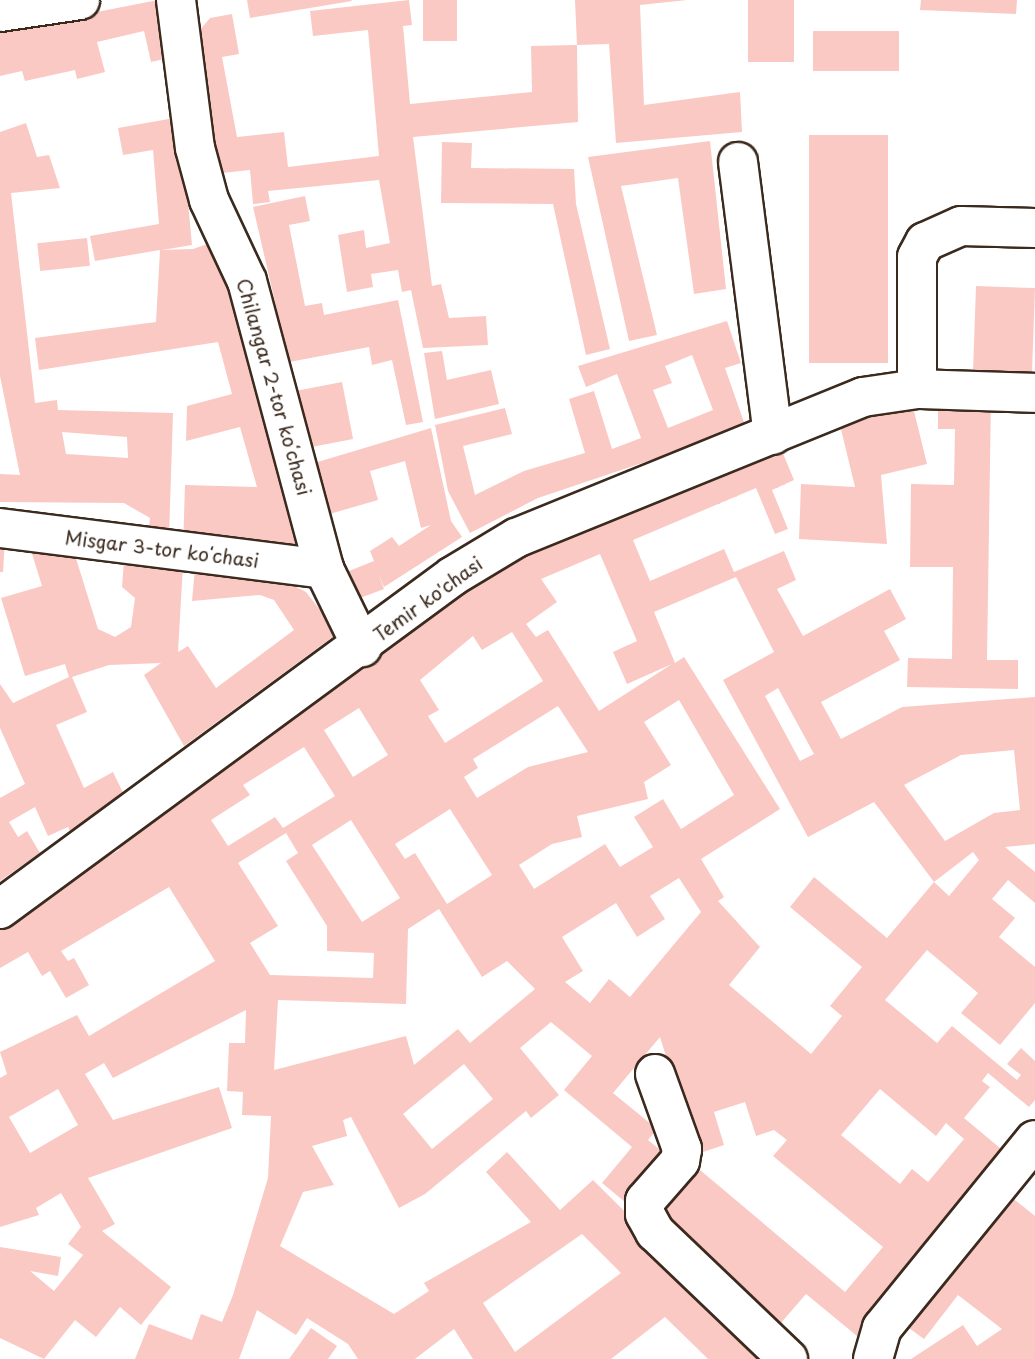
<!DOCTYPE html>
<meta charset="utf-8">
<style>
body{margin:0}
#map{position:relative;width:1035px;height:1359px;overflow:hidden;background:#fff;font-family:"Playpen Sans",sans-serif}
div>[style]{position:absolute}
.building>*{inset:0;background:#fac9c4;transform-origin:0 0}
.roads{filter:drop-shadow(2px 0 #3b2a1e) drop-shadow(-2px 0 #3b2a1e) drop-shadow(0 2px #3b2a1e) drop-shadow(0 -2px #3b2a1e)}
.minor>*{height:38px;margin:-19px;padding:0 19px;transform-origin:19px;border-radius:19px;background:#fff}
span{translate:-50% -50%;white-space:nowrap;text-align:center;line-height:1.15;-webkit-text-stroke:5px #fff;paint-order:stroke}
.street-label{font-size:19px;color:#3b2a1e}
</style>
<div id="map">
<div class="building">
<div style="clip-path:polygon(158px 0,173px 57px,151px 62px,144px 31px,97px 42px,105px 72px,77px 79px,75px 70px,25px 81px,22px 71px,0 76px,0 31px)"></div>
<div style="clip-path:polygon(247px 0,351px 0,352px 1px,250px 18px)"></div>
<div style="clip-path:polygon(409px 0,412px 25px,403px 26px,410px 104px,532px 92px,531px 46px,577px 45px,578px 122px,413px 137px,432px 286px,441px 284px,449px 318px,486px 316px,488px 345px,423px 348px,411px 290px,402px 292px,398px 270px,371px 274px,373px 287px,347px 292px,338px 235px,364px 230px,366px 248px,390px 243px,379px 180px,268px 191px,270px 202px,253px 204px,250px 170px,213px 174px,188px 44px,210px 18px,232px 14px,239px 54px,222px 57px,237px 137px,284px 132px,288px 167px,379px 156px,368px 30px,313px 36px,310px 11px)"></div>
<div style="left:423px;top:0;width:34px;height:41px"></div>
<div style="clip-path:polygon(575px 0,687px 0,640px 5px,644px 105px,740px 92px,742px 132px,616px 143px,609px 44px,577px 45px)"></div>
<div style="left:748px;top:0;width:46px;height:62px"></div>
<div style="clip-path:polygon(921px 0,1017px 0,1016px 14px,920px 10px)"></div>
<div style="left:813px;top:31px;width:86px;height:40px"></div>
<div style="clip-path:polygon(180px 117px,192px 245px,162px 250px,193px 249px,219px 240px,309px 552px,183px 548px,185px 485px,257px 487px,240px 427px,186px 441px,187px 406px,232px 394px,218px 342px,39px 370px,35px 338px,156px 322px,160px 250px,95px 261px,90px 236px,159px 224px,153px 150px,123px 155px,118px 128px)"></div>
<div style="clip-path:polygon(evenodd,26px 123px,37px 157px,49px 155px,60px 188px,11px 193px,35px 403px,57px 400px,58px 410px,173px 413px,169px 537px,148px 536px,150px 518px,124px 503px,0 502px,0 474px,20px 475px,0 376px,0 132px,26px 123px,62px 432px,127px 437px,128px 458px,66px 454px,62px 432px)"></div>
<div style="left:809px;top:135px;width:79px;height:228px"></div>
<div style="clip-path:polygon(710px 141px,726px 289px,694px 294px,678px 178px,621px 186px,657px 335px,629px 341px,588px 157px)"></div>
<div style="clip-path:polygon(442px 142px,472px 143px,471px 168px,574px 169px,576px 204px,610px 349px,586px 355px,553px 204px,441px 203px)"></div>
<div style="clip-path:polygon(305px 196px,310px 221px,289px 225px,305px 306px,322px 303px,324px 315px,398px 300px,423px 422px,406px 425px,392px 360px,372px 365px,369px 347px,289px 362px,253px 207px)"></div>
<div style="left:87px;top:238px;width:28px;height:50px;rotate:84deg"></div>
<div style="left:976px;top:286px;width:59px;height:86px;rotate:2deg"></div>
<div style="clip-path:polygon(evenodd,727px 321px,741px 363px,725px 368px,746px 428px,538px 498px,470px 533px,448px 491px,435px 425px,505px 408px,512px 434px,463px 446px,475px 495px,524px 471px,585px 453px,569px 399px,594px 391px,612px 449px,641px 438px,617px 374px,586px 387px,578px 366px,727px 321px,692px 355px,713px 410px,668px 428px,653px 390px,672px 383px,665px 366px,692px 355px)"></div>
<div style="clip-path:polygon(442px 351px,447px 380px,491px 370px,499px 404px,435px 419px,424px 353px)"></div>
<div style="left:342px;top:382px;width:58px;height:50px;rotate:79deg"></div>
<div style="clip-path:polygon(938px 398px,991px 398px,987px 660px,1018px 660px,1018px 689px,907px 687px,908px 658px,952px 659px,953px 567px,910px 567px,911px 484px,954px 485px,955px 429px,938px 429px)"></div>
<div style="clip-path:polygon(913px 407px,927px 464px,881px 475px,887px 544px,799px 539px,801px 484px,855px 487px,840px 425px)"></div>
<div style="clip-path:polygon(431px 428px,451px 521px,462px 537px,384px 587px,379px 575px,384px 589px,360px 598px,349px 571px,374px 561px,370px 551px,392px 537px,399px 546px,431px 525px,421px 528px,405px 461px,370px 471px,378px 500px,326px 515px,311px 464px)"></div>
<div style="clip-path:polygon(evenodd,777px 439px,794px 480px,772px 490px,788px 529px,775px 534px,756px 488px,633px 540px,650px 581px,724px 549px,734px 572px,784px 551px,796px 580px,777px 589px,803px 636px,890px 589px,906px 619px,884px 631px,900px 660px,821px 702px,841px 739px,902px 707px,1035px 697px,1035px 844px,1005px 847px,1035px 872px,1035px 903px,1008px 880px,992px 899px,1015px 918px,999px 937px,1035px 967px,1035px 1003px,1000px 1045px,961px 1013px,978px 993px,927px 950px,885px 1000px,937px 1043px,952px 1026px,1017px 1080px,1021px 1075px,1007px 1064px,1021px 1048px,1035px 1061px,1035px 1100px,1029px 1107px,988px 1073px,982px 1081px,990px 1087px,964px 1118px,1006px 1153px,857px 1336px,806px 1294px,780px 1324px,657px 1220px,700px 1170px,845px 1292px,883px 1247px,773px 1156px,787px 1140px,774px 1130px,756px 1136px,745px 1102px,714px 1112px,724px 1145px,697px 1154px,660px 1037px,613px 1093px,657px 1129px,648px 1140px,665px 1154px,625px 1202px,602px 1183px,632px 1147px,564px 1090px,592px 1056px,551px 1022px,520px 1048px,559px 1095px,531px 1118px,526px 1111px,425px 1194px,399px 1208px,351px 1117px,343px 1120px,347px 1136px,312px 1146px,334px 1185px,303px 1192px,280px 1246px,394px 1314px,429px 1291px,424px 1283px,531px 1222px,486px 1172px,507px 1152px,560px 1210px,593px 1180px,773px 1359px,708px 1359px,665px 1317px,611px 1359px,473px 1359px,454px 1329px,415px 1359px,358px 1359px,348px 1344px,307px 1318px,296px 1335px,257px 1310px,239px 1359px,135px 1359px,149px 1324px,192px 1340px,201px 1314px,222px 1322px,233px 1295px,268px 1178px,271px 1116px,242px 1115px,243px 1092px,227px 1091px,229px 1043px,245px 1043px,246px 1010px,113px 1078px,104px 1063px,85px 1074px,113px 1120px,219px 1087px,232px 1128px,88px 1178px,115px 1224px,102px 1231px,171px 1287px,141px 1325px,120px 1307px,96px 1337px,75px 1320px,44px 1359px,0 1338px,0 1247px,61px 1257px,58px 1276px,30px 1271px,54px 1291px,83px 1255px,68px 1244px,81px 1227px,61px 1193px,36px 1208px,39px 1215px,0 1227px,0 1078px,7px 1074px,0 1052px,77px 1015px,89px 1036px,215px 961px,169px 887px,61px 951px,68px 961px,74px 958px,89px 985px,66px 998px,50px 971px,42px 976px,28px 952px,0 968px,0 926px,32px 899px,119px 850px,113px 840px,231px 766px,225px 756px,362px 670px,485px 567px,777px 439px,600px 554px,637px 641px,613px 652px,627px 684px,672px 664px,599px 711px,548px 630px,536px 637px,526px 624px,557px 602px,541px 579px,600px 554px,777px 439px,736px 577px,774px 652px,723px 680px,808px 837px,874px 802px,934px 882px,973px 852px,979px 860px,949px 896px,934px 882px,887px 938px,814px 877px,790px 907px,862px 967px,830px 1006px,842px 1016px,811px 1054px,729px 985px,760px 947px,718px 901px,724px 897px,701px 859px,780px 809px,684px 657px,675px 663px,654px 612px,736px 577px,777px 439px,512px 632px,543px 681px,445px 743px,428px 716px,439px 710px,420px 680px,473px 636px,482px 650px,512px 632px,777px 439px,778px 688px,814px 754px,800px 761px,765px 696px,778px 688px,777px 439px,679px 700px,734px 795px,681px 829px,663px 799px,634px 817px,653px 847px,620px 867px,605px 844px,534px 889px,519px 865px,552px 844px,582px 837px,577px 816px,648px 799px,644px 782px,671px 765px,644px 722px,679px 700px,777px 439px,558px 706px,588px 752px,528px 767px,477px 798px,464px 777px,478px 768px,473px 759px,558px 706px,777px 439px,359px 708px,388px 755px,353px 777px,324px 730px,359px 708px,777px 439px,304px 747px,335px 796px,283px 828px,275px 817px,228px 846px,211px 820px,250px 795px,243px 785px,304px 747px,777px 439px,1014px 750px,1020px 810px,994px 813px,945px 841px,904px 785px,961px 755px,1014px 750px,777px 439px,450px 809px,492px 875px,447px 904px,415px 853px,405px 859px,395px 844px,450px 809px,777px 439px,351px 820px,400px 898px,362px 922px,312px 845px,351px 820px,777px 439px,286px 833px,298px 853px,286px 861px,327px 926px,327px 951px,374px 953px,373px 978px,270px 975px,250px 943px,278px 926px,238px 863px,286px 833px,777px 439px,679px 878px,701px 912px,630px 997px,609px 979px,590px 1003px,565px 982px,583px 971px,562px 937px,616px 903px,637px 937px,665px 919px,650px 896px,679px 878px,777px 439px,439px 909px,482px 977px,507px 961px,535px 989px,470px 1043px,458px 1029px,414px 1065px,406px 1036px,274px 1070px,278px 1000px,406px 1004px,408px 929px,439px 909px,777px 439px,464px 1064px,493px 1099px,432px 1149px,403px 1114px,464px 1064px,777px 439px,58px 1089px,78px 1125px,30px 1153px,9px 1117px,58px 1089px,777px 439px,880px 1089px,936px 1136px,946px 1123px,964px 1139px,928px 1182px,912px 1169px,900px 1184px,841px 1135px,880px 1089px,777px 439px,582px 1234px,621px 1273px,515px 1352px,483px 1303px,582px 1234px)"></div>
<div style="clip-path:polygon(0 537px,5px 538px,3px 572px,0 572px)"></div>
<div style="clip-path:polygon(30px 547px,74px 552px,98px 629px,115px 637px,131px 627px,135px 598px,122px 587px,124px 561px,183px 565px,178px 652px,188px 646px,216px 688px,294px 630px,274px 600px,260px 595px,192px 601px,195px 568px,275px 576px,306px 592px,338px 633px,184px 746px,144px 675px,161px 663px,109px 665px,72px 677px,87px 712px,56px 725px,84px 788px,113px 772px,129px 805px,72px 836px,68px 827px,48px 836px,35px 807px,9px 822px,18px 837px,27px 831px,40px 853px,0 881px,0 798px,25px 784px,0 728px,0 684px,13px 703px,69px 677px,65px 664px,25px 676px,1px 598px,42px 586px)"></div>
<div style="clip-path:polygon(1005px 1192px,1035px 1216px,1035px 1359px,911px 1359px,963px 1325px,977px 1346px,1002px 1329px,958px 1295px,924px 1339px,902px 1323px)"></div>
<div style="clip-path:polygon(311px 1328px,337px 1346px,328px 1359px,289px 1359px)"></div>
</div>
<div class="roads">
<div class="minor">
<div style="left:176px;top:0;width:149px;rotate:82.7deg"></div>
<div style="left:195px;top:148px;width:54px;rotate:74.9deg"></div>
<div style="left:209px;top:200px;width:89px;rotate:64.9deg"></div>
<div style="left:247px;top:281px;width:298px;rotate:75deg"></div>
<div style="left:324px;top:569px;width:87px;rotate:64deg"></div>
<div style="left:0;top:12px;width:81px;rotate:-8.5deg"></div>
<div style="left:738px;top:162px;width:275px;rotate:82.7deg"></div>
<div style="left:917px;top:389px;width:132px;rotate:-90deg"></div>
<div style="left:917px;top:257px;width:17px;rotate:-62deg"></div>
<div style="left:925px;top:242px;width:39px;rotate:-24deg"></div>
<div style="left:961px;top:226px;width:74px;rotate:1.5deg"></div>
<div style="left:0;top:528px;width:327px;rotate:7.2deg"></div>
<div style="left:0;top:909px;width:562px;rotate:-36.32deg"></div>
<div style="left:453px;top:576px;width:74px;rotate:-31.1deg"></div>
<div style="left:516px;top:538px;width:375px;rotate:-22.1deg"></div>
<div style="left:863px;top:397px;width:55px;rotate:-8.4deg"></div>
<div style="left:917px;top:389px;width:118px;rotate:1.9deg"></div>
<div style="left:655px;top:1074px;width:80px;rotate:70.2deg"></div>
<div style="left:682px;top:1149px;width:12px;rotate:99deg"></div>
<div style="left:680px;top:1161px;width:53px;rotate:131.2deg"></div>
<div style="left:645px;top:1201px;width:13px;rotate:90deg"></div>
<div style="left:645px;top:1214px;width:21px;rotate:61deg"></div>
<div style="left:655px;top:1232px;width:184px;rotate:43.7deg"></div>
<div style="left:873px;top:1359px;width:32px;rotate:-74deg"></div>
<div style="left:882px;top:1328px;width:242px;rotate:-50.9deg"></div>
</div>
</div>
<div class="street-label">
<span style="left:274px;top:387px;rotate:74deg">Chilangar 2-tor koʻchasi</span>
<span style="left:162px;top:549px;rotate:7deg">Misgar 3-tor koʻchasi</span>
<span style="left:428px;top:599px;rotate:-36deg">Temir ko'chasi</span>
</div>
</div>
